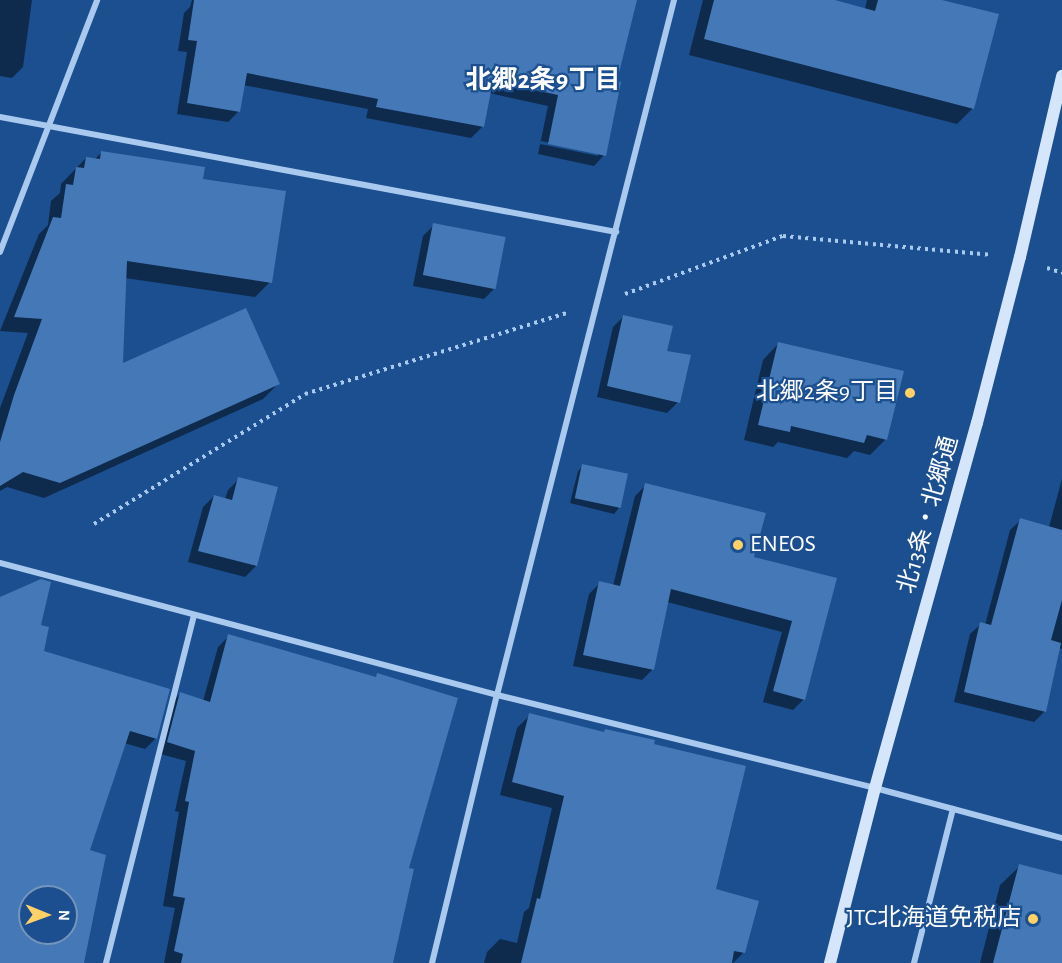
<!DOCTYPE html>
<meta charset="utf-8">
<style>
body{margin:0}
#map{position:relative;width:1062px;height:963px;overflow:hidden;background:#1b4f8f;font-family:"Alegreya Sans","Noto Sans JP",sans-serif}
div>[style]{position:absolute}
.shadow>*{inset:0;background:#0007}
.building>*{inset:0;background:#4478b7;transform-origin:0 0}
.path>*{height:4px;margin-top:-2px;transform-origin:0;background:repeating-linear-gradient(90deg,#a9c9ee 0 3px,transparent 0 7.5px)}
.minor>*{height:6px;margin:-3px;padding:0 3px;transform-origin:3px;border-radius:3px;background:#a9c9ee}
.secondary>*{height:12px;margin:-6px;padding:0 6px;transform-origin:6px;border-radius:6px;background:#d6e6fa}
.dots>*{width:16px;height:16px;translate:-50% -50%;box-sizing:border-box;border:3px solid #1b4f8f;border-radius:50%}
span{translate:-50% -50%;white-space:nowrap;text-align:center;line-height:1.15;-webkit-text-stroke:4.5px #1b4f8f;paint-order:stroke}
.poi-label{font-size:24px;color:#fff}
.right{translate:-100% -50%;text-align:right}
.left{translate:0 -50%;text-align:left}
.street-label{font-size:24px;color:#fff}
.neighbourhood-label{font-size:26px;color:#fff;font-weight:700}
.north{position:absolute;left:18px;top:885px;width:60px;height:60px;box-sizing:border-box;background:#1b4f8f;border:2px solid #7695bc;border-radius:50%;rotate:91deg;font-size:16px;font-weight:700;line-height:24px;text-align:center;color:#fff}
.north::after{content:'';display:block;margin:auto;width:21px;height:27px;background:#ffd166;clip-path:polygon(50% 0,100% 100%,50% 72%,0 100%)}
</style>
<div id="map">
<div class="shadow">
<div style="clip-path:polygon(0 0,32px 0,23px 67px,12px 78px,0 76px)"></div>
<div style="clip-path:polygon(evenodd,192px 0,628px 0,604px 155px,594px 166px,538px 154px,548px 106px,489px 93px,482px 127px,471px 138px,366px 118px,368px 109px,243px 85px,239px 111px,228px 122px,177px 114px,187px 52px,178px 51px,184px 13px,190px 7px,192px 0,541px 141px,598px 153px,598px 156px,540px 144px,541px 141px)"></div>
<div style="clip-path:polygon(703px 0,829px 0,865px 9px,867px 0,939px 0,973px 108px,957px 124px,689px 55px)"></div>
<div style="clip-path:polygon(102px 152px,202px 181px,270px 282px,255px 297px,125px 278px,122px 365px,278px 384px,263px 399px,44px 498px,7px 487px,0 491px,0 408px,28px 333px,0 331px,39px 234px,48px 225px,51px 201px,60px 193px,61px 184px,86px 158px,94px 160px)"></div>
<div style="clip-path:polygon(434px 225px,495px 288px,484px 299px,413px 286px,423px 236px)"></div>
<div style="clip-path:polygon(624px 316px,678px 402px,667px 413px,597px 397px,613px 327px)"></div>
<div style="clip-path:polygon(778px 344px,886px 439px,870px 455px,854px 451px,847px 458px,778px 442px,773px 447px,744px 440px,763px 360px)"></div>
<div style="clip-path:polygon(583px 466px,619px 508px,614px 514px,570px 503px,578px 471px)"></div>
<div style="clip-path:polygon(239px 479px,256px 566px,245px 577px,188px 562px,203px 507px,214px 496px,225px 499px,228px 490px)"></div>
<div style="clip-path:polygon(1062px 479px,1062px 649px,1059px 648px,1045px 711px,1034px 722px,954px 702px,970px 634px,981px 624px,985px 625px,1010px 530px,1021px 520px,1049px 527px)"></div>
<div style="clip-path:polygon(646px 485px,752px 558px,835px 579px,804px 699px,793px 710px,763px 702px,782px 632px,667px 602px,653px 669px,642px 680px,573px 666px,589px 594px,600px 583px,613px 586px,635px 496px)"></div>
<div style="clip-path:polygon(evenodd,0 599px,39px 626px,42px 652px,156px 738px,145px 749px,124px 743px,88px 851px,83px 963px,0 963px,0 599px,30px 897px,66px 897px,66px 933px,30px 933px,30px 897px)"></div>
<div style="clip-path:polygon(229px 636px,374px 678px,378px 675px,380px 963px,164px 963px,175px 908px,163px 906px,179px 812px,175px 811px,186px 761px,157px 753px,170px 705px,180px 694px,203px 701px,218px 647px)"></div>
<div style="clip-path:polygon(530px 715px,653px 745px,743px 953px,733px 963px,484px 963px,487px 952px,500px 939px,517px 943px,524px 912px,529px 908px,552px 808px,500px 795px,517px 728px)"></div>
<div style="clip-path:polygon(1020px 866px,1062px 877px,1062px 963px,980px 963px,1000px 885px)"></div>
</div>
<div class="building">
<div style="clip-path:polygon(194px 0,637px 0,617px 81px,621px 82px,606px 156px,548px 144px,558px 95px,493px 81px,484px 127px,376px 107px,378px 99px,247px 73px,240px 112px,187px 103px,197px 41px,188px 40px)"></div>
<div style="clip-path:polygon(714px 0,835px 0,875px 11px,878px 0,942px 0,999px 14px,974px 109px,704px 39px)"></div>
<div style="clip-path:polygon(101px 151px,205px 167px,203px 179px,286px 191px,272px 283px,127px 261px,123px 363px,246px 308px,280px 384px,60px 483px,23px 472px,0 486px,0 442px,14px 395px,42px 319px,14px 317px,53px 217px,61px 218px,66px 184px,73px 185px,76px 167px,84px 168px,86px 157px,100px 159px)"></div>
<div style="left:433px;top:223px;width:74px;height:53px;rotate:11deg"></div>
<div style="clip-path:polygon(623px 315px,673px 326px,667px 351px,691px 355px,680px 403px,607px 386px)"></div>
<div style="clip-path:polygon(778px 342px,904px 371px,887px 440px,867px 435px,864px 443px,791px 426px,790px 432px,758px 425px)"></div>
<div style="left:582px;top:464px;width:47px;height:35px;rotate:12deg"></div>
<div style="clip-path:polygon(238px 477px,278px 487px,257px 566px,198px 551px,214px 495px,232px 500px)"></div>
<div style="clip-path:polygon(645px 483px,766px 513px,754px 557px,837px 578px,805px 700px,773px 691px,792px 621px,671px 589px,654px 670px,583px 655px,599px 581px,620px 586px)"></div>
<div style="clip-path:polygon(1020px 518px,1062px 530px,1062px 600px,1051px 640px,1061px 643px,1046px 712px,964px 692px,980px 622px,991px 625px)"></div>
<div style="clip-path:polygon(evenodd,41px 579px,51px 582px,41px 625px,49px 627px,44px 651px,170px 689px,157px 739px,130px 731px,90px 850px,106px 855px,84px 963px,0 963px,0 597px,41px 579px,30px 897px,66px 897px,66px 933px,30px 933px,30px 897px)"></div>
<div style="clip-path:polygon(228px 634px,376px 677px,377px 673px,458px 698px,409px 868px,414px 869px,393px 963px,181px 963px,183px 954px,174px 951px,185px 898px,173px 896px,189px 802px,185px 801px,195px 751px,167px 742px,180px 692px,210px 702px)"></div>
<div style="clip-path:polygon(529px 713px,604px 732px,605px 729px,655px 740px,654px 744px,746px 766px,716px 889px,759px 901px,745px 953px,734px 951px,732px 963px,521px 963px,537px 898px,540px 899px,564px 796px,512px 782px)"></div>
<div style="clip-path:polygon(1019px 864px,1062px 875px,1062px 963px,993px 963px)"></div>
</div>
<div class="path">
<div style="left:1047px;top:268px;width:16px;rotate:18deg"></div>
<div style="left:625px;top:294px;width:168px;rotate:-20.2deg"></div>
<div style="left:783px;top:236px;width:208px;rotate:5.2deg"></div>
<div style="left:94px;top:524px;width:248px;rotate:-31.6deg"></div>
<div style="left:305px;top:394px;width:274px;rotate:-17.2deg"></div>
</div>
<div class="minor">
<div style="left:0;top:117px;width:627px;rotate:10.57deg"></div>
<div style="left:0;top:252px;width:270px;rotate:-68.9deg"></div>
<div style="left:0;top:563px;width:514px;rotate:14.87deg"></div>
<div style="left:497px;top:695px;width:389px;rotate:13.8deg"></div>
<div style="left:875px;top:788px;width:194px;rotate:15deg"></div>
<div style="left:106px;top:963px;width:359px;rotate:-75.8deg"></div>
<div style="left:432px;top:963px;width:276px;rotate:-76.4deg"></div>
<div style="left:497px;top:695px;width:717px;rotate:-75.71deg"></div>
<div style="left:914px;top:963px;width:159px;rotate:-75.8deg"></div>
</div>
<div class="secondary">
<div style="left:830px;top:963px;width:181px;rotate:-75.6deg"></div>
<div style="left:875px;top:788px;width:379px;rotate:-74.4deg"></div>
<div style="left:977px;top:423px;width:171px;rotate:-75.5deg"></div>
<div style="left:1020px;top:257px;width:186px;rotate:-76.9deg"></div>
</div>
<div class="dots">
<div style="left:910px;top:393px;background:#ffd166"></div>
<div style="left:738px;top:545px;background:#ffd166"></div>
<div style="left:1033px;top:919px;background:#ffd166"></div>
</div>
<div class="poi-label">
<span class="right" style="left:898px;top:393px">北郷2条9丁目</span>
<span class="left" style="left:750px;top:545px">ENEOS</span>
<span class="right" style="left:1021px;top:919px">JTC北海道免税店</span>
</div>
<div class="street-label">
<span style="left:929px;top:515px;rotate:-74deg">北13条・北郷通</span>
</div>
<div class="neighbourhood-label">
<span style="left:543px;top:81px">北郷2条9丁目</span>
</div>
<div class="north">N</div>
</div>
